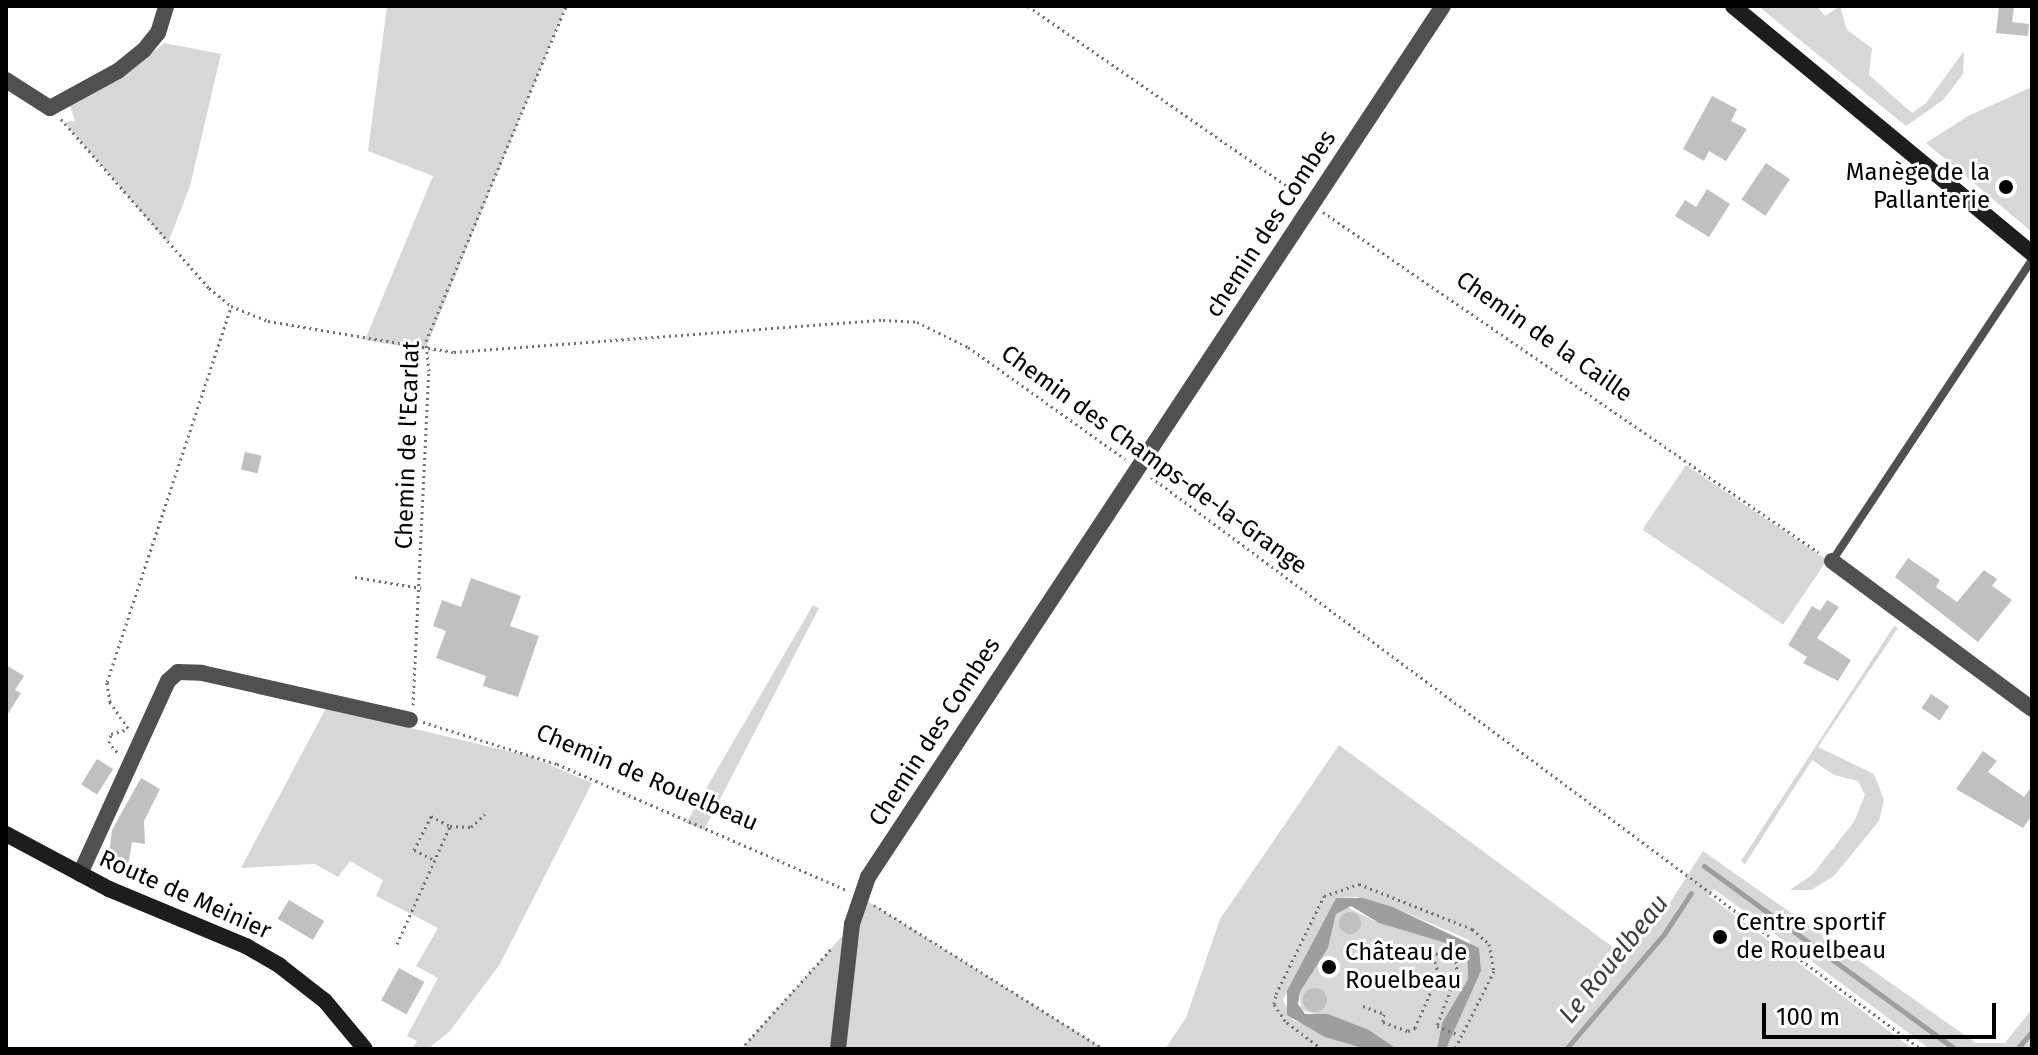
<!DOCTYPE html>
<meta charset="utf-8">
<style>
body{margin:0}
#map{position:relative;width:2038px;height:1055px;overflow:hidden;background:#fff;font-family:"Fira Sans",sans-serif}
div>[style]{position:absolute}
.green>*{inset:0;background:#d7d7d7;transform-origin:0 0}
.water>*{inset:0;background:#9e9e9e}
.stream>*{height:5px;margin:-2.5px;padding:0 2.5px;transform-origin:2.5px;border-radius:2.5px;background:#9e9e9e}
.building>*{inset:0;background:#c0c0c0;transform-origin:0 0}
.round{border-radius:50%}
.path>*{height:3px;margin-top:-1.5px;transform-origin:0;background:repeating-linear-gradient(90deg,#727272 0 2px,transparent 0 6px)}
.lane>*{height:8px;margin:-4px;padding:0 4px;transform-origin:4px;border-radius:4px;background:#505050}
.street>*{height:16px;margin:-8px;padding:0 8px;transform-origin:8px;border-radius:8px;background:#505050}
.secondary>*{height:16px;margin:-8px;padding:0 8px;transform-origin:8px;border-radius:8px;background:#1d1d1d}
.dots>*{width:22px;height:22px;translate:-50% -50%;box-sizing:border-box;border:4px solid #fff;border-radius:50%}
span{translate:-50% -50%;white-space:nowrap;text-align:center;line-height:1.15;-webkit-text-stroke:6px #fff;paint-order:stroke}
.poi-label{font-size:24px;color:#000}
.right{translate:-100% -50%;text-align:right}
.left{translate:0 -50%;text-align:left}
.street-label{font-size:24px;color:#000}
.water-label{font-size:26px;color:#3f3f3f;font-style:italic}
.frame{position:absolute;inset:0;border:8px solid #000;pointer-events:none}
.scale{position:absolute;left:1762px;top:1003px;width:234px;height:36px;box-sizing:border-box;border:4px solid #000;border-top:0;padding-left:10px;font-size:24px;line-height:28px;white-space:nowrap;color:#000;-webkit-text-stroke:6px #fff;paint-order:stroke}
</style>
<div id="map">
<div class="green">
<div style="clip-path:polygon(387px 6px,566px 6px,425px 350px,365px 340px,433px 176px,368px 151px)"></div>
<div style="clip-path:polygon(1758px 6px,1817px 6px,1825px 16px,1840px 6px,1847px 30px,1872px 48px,1869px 75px,1912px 113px,1926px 103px,1964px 51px,1963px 74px,1943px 100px,1906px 126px)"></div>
<div style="clip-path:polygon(164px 43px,221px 54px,190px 186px,168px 243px,64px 122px,75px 121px,70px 106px,124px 77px)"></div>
<div style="clip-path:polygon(2032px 87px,2032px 232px,1926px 143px,1968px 116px)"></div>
<div style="left:1686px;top:465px;width:170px;height:78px;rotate:34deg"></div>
<div style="clip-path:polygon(813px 605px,819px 608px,704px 830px,686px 823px)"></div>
<div style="clip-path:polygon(1894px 626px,1898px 628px,1818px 747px,1874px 774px,1884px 800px,1879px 821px,1834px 876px,1811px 890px,1790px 890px,1812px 875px,1854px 822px,1865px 795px,1858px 781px,1834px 775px,1812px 760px,1745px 864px,1741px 861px)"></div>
<div style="clip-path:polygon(326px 708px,529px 756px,592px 783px,500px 964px,450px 1031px,428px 1049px,412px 1049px,417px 1041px,407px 1036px,438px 978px,416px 966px,438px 928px,376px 896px,383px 880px,350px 861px,338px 877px,315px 864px,241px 868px)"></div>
<div style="clip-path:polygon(1339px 745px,1625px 956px,1659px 920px,1703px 851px,1976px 1043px,2005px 1043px,2032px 1009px,2032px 1049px,1930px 1049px,1714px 889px,1709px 896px,1913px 1049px,1446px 1049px,1481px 971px,1469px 940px,1393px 907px,1356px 897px,1336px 898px,1283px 1000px,1293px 1020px,1366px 1049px,1165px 1049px,1186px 1018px,1220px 919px)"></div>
<div style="clip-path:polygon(868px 902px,877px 907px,1104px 1049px,845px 1049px,860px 920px)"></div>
<div style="clip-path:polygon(1345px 906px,1379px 923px,1460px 947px,1467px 956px,1468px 979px,1442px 1023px,1437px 1049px,1397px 1049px,1369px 1030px,1301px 1010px,1300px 992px,1328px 948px,1336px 914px)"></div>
<div style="clip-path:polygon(845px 933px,833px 1049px,741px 1049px,776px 1010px)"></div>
</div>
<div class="water">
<div style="clip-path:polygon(1336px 898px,1363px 898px,1393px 907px,1479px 948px,1481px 971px,1446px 1049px,1437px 1049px,1442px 1023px,1468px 979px,1467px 956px,1459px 947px,1379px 923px,1351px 906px,1336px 914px,1328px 948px,1300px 992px,1298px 1004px,1305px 1014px,1328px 1014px,1369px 1030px,1397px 1049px,1366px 1049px,1325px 1037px,1287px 1015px,1287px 991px)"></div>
</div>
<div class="stream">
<div style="left:1704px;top:866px;width:311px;rotate:36.1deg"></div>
<div style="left:1566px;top:1049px;width:151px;rotate:-49.6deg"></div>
<div style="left:1664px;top:934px;width:49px;rotate:-56.6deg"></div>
<div style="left:2017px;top:1049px;width:23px;rotate:-50deg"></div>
</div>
<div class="building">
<div style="clip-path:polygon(1999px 6px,2014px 7px,2012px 22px,2029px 24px,2028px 36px,1996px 33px)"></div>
<div style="clip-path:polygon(1712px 96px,1737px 109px,1731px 121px,1747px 129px,1726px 161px,1709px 151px,1704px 161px,1683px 149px)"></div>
<div style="left:1766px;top:163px;width:29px;height:44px;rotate:34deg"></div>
<div style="clip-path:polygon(1707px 189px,1730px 204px,1709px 237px,1675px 216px,1685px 200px,1696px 207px)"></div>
<div style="left:245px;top:452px;width:17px;height:18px;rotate:13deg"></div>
<div style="clip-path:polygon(1908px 558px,1940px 580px,1936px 587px,1957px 602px,1984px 570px,1997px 579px,1992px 586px,2012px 600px,1978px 642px,1895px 577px)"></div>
<div style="clip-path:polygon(471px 578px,521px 596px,510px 626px,539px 636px,518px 697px,483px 686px,486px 676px,436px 658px,446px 631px,433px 626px,442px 600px,461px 607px)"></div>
<div style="clip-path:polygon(1827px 600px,1839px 607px,1817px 638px,1851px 660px,1838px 681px,1803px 663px,1807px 657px,1788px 645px,1812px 606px,1827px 615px,1820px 611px)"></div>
<div style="clip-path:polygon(6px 665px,24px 676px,15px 690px,21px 693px,6px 717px)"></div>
<div style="left:1931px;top:694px;width:22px;height:17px;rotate:34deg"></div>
<div style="clip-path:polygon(1983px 751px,1997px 761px,1988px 772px,2024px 797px,2032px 786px,2032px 815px,2023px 828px,1956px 789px)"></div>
<div style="left:97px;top:759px;width:19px;height:30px;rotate:32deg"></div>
<div style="clip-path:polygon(141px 778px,160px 789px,144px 821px,145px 844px,132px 842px,128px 866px,108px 863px,112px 830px)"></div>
<div style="left:289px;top:900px;width:41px;height:22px;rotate:31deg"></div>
<div class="round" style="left:1339px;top:912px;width:22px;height:22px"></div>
<div style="left:399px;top:968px;width:29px;height:37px;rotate:29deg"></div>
<div class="round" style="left:1303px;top:988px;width:24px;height:24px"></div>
</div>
<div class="path">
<div style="left:1028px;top:6px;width:333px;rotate:34.8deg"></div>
<div style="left:61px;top:119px;width:225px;rotate:48.8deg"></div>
<div style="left:209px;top:288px;width:28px;rotate:39deg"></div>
<div style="left:231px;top:306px;width:40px;rotate:22deg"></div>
<div style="left:268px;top:321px;width:189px;rotate:9.5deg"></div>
<div style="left:454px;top:352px;width:430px;rotate:-4.3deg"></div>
<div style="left:883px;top:320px;width:34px;rotate:3deg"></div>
<div style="left:917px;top:322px;width:57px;rotate:26.1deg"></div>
<div style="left:968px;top:347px;width:193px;rotate:35.5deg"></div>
<div style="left:1323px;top:212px;width:601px;rotate:34.48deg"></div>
<div style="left:1151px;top:477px;width:959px;rotate:36.61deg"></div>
<div style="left:355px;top:577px;width:67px;rotate:9.5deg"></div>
<div style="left:413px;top:705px;width:334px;rotate:-87.3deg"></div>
<div style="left:429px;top:371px;width:30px;rotate:-96deg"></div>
<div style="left:426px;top:341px;width:363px;rotate:-67.3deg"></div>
<div style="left:423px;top:722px;width:140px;rotate:17.4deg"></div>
<div style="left:557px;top:764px;width:316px;rotate:23.5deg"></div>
<div style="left:128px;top:728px;width:32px;rotate:-125deg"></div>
<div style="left:110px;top:702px;width:20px;rotate:-99deg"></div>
<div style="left:107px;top:682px;width:396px;rotate:-71.7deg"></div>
<div style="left:117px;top:752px;width:12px;rotate:-132deg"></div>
<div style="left:109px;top:743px;width:9px;rotate:-77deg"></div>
<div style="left:111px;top:734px;width:18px;rotate:-16deg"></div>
<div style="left:432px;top:859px;width:20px;rotate:-153deg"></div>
<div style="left:414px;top:850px;width:38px;rotate:-63deg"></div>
<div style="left:431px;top:816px;width:21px;rotate:28deg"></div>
<div style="left:874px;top:905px;width:271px;rotate:32.1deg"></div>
<div style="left:397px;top:944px;width:129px;rotate:-65.8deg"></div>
<div style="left:450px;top:826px;width:21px;rotate:3deg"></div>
<div style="left:471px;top:827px;width:19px;rotate:-43deg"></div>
<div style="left:1363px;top:1006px;width:22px;rotate:21deg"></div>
<div style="left:1384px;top:1014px;width:8px;rotate:97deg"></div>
<div style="left:1383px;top:1022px;width:27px;rotate:20deg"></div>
<div style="left:1408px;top:1031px;width:8px;rotate:-23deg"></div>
<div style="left:1415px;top:1028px;width:58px;rotate:-66.5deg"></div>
<div style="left:1438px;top:975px;width:12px;rotate:-99deg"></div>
<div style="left:1436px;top:963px;width:35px;rotate:-151deg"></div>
<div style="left:1405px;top:946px;width:14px;rotate:4deg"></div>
<div style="left:1419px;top:947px;width:40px;rotate:21deg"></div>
<div style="left:1456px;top:961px;width:11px;rotate:85deg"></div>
<div style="left:1457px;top:972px;width:58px;rotate:110.3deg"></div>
<div style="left:1437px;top:1026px;width:24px;rotate:22deg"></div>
<div style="left:741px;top:1049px;width:136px;rotate:-48deg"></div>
<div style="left:1322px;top:1049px;width:46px;rotate:-142.9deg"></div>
<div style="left:1285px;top:1021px;width:20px;rotate:-123deg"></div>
<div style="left:1274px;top:1004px;width:10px;rotate:-79deg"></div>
<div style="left:1276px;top:994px;width:109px;rotate:-63.9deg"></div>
<div style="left:1324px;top:896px;width:37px;rotate:-19deg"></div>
<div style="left:1359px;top:884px;width:122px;rotate:21.7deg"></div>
<div style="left:1472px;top:929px;width:23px;rotate:41deg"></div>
<div style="left:1489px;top:944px;width:27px;rotate:80deg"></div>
<div style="left:1494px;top:971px;width:87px;rotate:116.6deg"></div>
</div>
<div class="lane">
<div style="left:1832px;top:561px;width:361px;rotate:-56.4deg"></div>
</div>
<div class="street">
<div style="left:6px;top:80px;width:52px;rotate:32.5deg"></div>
<div style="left:50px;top:108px;width:77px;rotate:-28.6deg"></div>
<div style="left:118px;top:71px;width:33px;rotate:-39deg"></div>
<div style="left:144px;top:50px;width:22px;rotate:-51deg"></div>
<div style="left:158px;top:33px;width:28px;rotate:-73deg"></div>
<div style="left:1832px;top:561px;width:249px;rotate:36.5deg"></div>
<div style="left:80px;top:874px;width:212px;rotate:-65.5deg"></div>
<div style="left:168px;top:681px;width:13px;rotate:-42deg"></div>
<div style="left:178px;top:672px;width:24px;rotate:2deg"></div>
<div style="left:202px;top:673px;width:213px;rotate:12.7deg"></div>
<div style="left:838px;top:1049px;width:126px;rotate:-83.6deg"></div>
<div style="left:852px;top:924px;width:50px;rotate:-71.2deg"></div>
<div style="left:868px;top:877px;width:1044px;rotate:-56.57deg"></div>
</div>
<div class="secondary">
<div style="left:1733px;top:6px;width:388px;rotate:39.6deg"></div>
<div style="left:6px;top:834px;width:117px;rotate:28.1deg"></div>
<div style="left:109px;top:889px;width:148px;rotate:22.6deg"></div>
<div style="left:246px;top:946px;width:39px;rotate:30deg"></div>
<div style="left:280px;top:966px;width:57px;rotate:37.9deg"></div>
<div style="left:325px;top:1001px;width:62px;rotate:50.2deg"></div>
</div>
<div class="dots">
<div style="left:2006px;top:187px;background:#000"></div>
<div style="left:1720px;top:937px;background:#000"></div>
<div style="left:1329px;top:967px;background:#000"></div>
</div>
<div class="poi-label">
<span class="right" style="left:1990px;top:187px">Manège de la<br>Pallanterie</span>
<span class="left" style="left:1736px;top:937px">Centre sportif<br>de Rouelbeau</span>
<span class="left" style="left:1345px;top:967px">Château de<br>Rouelbeau</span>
</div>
<div class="street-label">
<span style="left:1271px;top:224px;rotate:-57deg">chemin des Combes</span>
<span style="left:1544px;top:337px;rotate:35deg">Chemin de la Caille</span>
<span style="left:408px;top:445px;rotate:-88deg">Chemin de l'Ecarlat</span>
<span style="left:1154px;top:460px;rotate:36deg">Chemin des Champs-de-la-Grange</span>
<span style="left:935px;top:732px;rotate:-57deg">Chemin des Combes</span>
<span style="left:647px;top:778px;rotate:23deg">Chemin de Rouelbeau</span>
<span style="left:185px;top:895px;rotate:24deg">Route de Meinier</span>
</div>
<div class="water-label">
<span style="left:1614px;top:959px;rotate:-51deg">Le Rouelbeau</span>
</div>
<div class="frame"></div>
<div class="scale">100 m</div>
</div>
